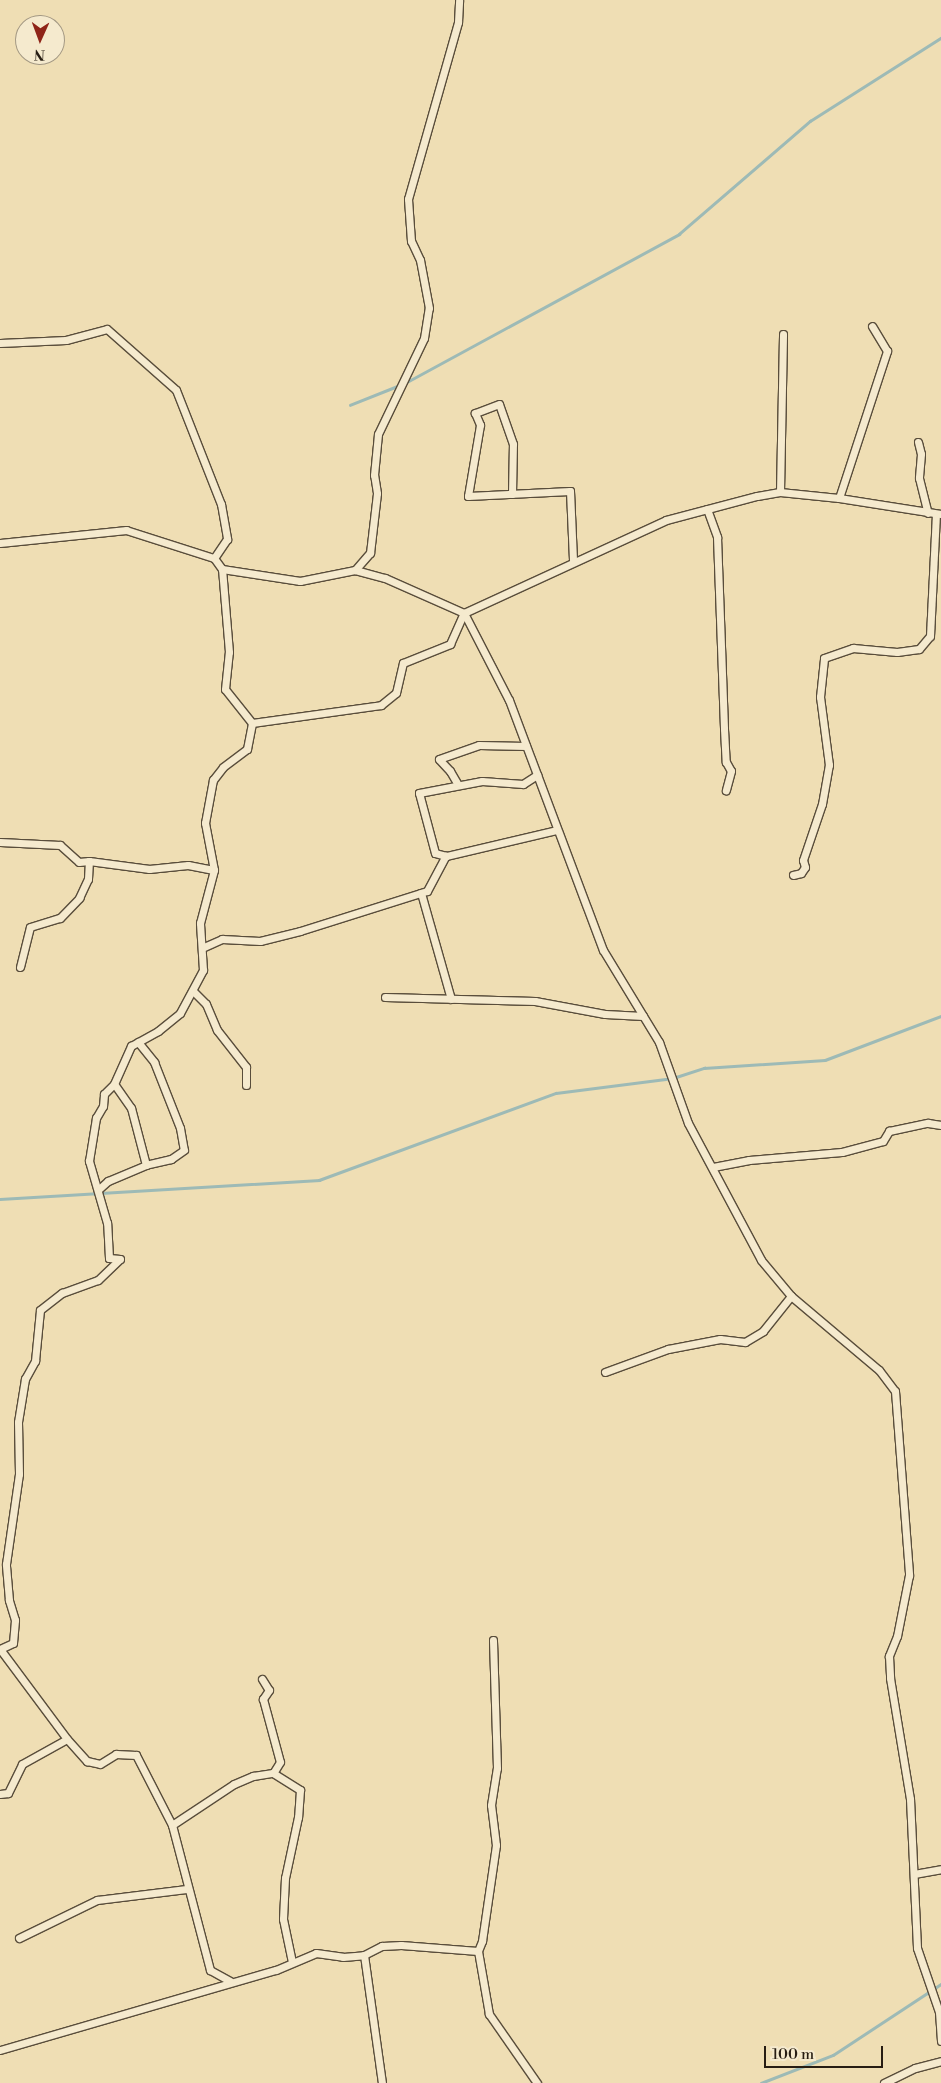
<!DOCTYPE html>
<style>
body{margin:0}
#map{position:relative;width:941px;height:2083px;overflow:hidden;background:#efdeb4;font-family:"Libre Bodoni",serif}
div>[style]{position:absolute}
.stream>*{height:2.5px;margin:-1.25px;padding:0 1.25px;transform-origin:1.25px;border-radius:1.25px;background:#9dbab6}
.roads{filter:drop-shadow(1px 0 #594d3b) drop-shadow(-1px 0 #594d3b) drop-shadow(0 1px #594d3b) drop-shadow(0 -1px #594d3b)}
.minor>*{height:7px;margin:-3.5px;padding:0 3.5px;transform-origin:3.5px;border-radius:3.5px;background:#f5eace}
span{translate:-50% -50%;white-space:nowrap;text-align:center;line-height:1.15;-webkit-text-stroke:5px #f5eace;paint-order:stroke}
.north{position:absolute;left:15px;top:15px;width:50px;height:50px;box-sizing:border-box;background:#f5eace;border:1px solid #a39883;border-radius:50%;rotate:182deg;font-size:14px;font-weight:700;line-height:20px;text-align:center;color:#271d13}
.north::after{content:'';display:block;margin:auto;width:18px;height:22px;background:#8f2418;clip-path:polygon(50% 0,100% 100%,50% 72%,0 100%)}
.scale{position:absolute;left:764px;top:2046px;width:119px;height:22px;box-sizing:border-box;border:2px solid #271d13;border-top:0;padding-left:6px;font-size:15px;line-height:18px;white-space:nowrap;color:#271d13;-webkit-text-stroke:4px #f5eace;paint-order:stroke}
</style>
<div id="map">
<div class="stream">
<div style="left:405px;top:383px;width:312px;rotate:-28.5deg"></div>
<div style="left:679px;top:234px;width:173px;rotate:-40.8deg"></div>
<div style="left:810px;top:121px;width:155px;rotate:-32.4deg"></div>
<div style="left:350px;top:405px;width:54px;rotate:-21.8deg"></div>
<div style="left:0;top:1199px;width:320px;rotate:-3.4deg"></div>
<div style="left:319px;top:1180px;width:252px;rotate:-20.2deg"></div>
<div style="left:556px;top:1093px;width:118px;rotate:-7.3deg"></div>
<div style="left:673px;top:1078px;width:33px;rotate:-18deg"></div>
<div style="left:704px;top:1068px;width:121px;rotate:-3.8deg"></div>
<div style="left:825px;top:1060px;width:124px;rotate:-20.8deg"></div>
<div style="left:761px;top:2083px;width:77px;rotate:-21.3deg"></div>
<div style="left:833px;top:2055px;width:129px;rotate:-33.3deg"></div>
</div>
<div class="roads">
<div class="minor">
<div style="left:0;top:343px;width:66px;rotate:-2.6deg"></div>
<div style="left:66px;top:340px;width:42px;rotate:-15deg"></div>
<div style="left:107px;top:329px;width:92px;rotate:41.5deg"></div>
<div style="left:176px;top:390px;width:123px;rotate:68.5deg"></div>
<div style="left:221px;top:504px;width:36px;rotate:80deg"></div>
<div style="left:227px;top:539px;width:23px;rotate:124deg"></div>
<div style="left:918px;top:442px;width:12px;rotate:76deg"></div>
<div style="left:921px;top:454px;width:24px;rotate:95deg"></div>
<div style="left:919px;top:478px;width:36px;rotate:76deg"></div>
<div style="left:780px;top:492px;width:158px;rotate:-88.9deg"></div>
<div style="left:512px;top:494px;width:50px;rotate:-88.9deg"></div>
<div style="left:513px;top:444px;width:42px;rotate:-109.3deg"></div>
<div style="left:499px;top:404px;width:26px;rotate:159deg"></div>
<div style="left:475px;top:413px;width:13px;rotate:67deg"></div>
<div style="left:480px;top:425px;width:72px;rotate:99.6deg"></div>
<div style="left:468px;top:496px;width:102px;rotate:-2.8deg"></div>
<div style="left:570px;top:491px;width:69px;rotate:87.5deg"></div>
<div style="left:839px;top:498px;width:155px;rotate:-71.9deg"></div>
<div style="left:887px;top:351px;width:29px;rotate:-121deg"></div>
<div style="left:707px;top:509px;width:30px;rotate:70deg"></div>
<div style="left:717px;top:537px;width:192px;rotate:87.9deg"></div>
<div style="left:724px;top:729px;width:33px;rotate:87deg"></div>
<div style="left:726px;top:762px;width:10px;rotate:61deg"></div>
<div style="left:731px;top:771px;width:20px;rotate:105deg"></div>
<div style="left:0;top:543px;width:127px;rotate:-5.9deg"></div>
<div style="left:126px;top:530px;width:92px;rotate:17.7deg"></div>
<div style="left:214px;top:558px;width:14px;rotate:54deg"></div>
<div style="left:222px;top:569px;width:79px;rotate:8.7deg"></div>
<div style="left:300px;top:581px;width:56px;rotate:-11.3deg"></div>
<div style="left:355px;top:570px;width:31px;rotate:15deg"></div>
<div style="left:385px;top:578px;width:86px;rotate:23.9deg"></div>
<div style="left:464px;top:613px;width:222px;rotate:-24.7deg"></div>
<div style="left:666px;top:520px;width:94px;rotate:-14.8deg"></div>
<div style="left:757px;top:496px;width:23px;rotate:-10deg"></div>
<div style="left:780px;top:492px;width:59px;rotate:5.8deg"></div>
<div style="left:839px;top:498px;width:103px;rotate:8.9deg"></div>
<div style="left:355px;top:570px;width:23px;rotate:-49deg"></div>
<div style="left:370px;top:553px;width:60px;rotate:-83.3deg"></div>
<div style="left:377px;top:493px;width:18px;rotate:-99deg"></div>
<div style="left:374px;top:475px;width:41px;rotate:-84.4deg"></div>
<div style="left:378px;top:434px;width:106px;rotate:-64.4deg"></div>
<div style="left:424px;top:338px;width:30px;rotate:-81deg"></div>
<div style="left:429px;top:308px;width:49px;rotate:-100.6deg"></div>
<div style="left:420px;top:260px;width:21px;rotate:-115deg"></div>
<div style="left:411px;top:241px;width:42px;rotate:-94.1deg"></div>
<div style="left:408px;top:199px;width:184px;rotate:-74.2deg"></div>
<div style="left:458px;top:22px;width:22px;rotate:-87deg"></div>
<div style="left:252px;top:723px;width:130px;rotate:-7.9deg"></div>
<div style="left:381px;top:705px;width:19px;rotate:-39deg"></div>
<div style="left:396px;top:693px;width:31px;rotate:-77deg"></div>
<div style="left:403px;top:663px;width:51px;rotate:-22deg"></div>
<div style="left:450px;top:644px;width:34px;rotate:-66deg"></div>
<div style="left:464px;top:613px;width:98px;rotate:62.7deg"></div>
<div style="left:509px;top:700px;width:267px;rotate:69.4deg"></div>
<div style="left:603px;top:950px;width:108px;rotate:58.7deg"></div>
<div style="left:659px;top:1042px;width:86px;rotate:70.3deg"></div>
<div style="left:688px;top:1123px;width:155px;rotate:61.9deg"></div>
<div style="left:761px;top:1260px;width:47px;rotate:50.2deg"></div>
<div style="left:791px;top:1296px;width:115px;rotate:40.1deg"></div>
<div style="left:879px;top:1370px;width:26px;rotate:53deg"></div>
<div style="left:895px;top:1391px;width:185px;rotate:85.6deg"></div>
<div style="left:909px;top:1575px;width:62px;rotate:101.1deg"></div>
<div style="left:897px;top:1636px;width:22px;rotate:112deg"></div>
<div style="left:889px;top:1656px;width:22px;rotate:87deg"></div>
<div style="left:890px;top:1678px;width:123px;rotate:80.6deg"></div>
<div style="left:910px;top:1799px;width:149px;rotate:87.3deg"></div>
<div style="left:917px;top:1948px;width:68px;rotate:71deg"></div>
<div style="left:939px;top:2012px;width:29px;rotate:86deg"></div>
<div style="left:457px;top:783px;width:14px;rotate:-120deg"></div>
<div style="left:450px;top:771px;width:16px;rotate:-133deg"></div>
<div style="left:439px;top:759px;width:42px;rotate:-19.3deg"></div>
<div style="left:479px;top:745px;width:47px;rotate:1.2deg"></div>
<div style="left:0;top:842px;width:60px;rotate:2.9deg"></div>
<div style="left:60px;top:845px;width:25px;rotate:42deg"></div>
<div style="left:79px;top:862px;width:10px;rotate:-6deg"></div>
<div style="left:446px;top:856px;width:11px;rotate:-165deg"></div>
<div style="left:435px;top:853px;width:62px;rotate:-104.9deg"></div>
<div style="left:419px;top:793px;width:64px;rotate:-10.8deg"></div>
<div style="left:482px;top:781px;width:41px;rotate:4.2deg"></div>
<div style="left:523px;top:784px;width:17px;rotate:-33deg"></div>
<div style="left:793px;top:875px;width:8px;rotate:-14deg"></div>
<div style="left:801px;top:873px;width:7px;rotate:-56deg"></div>
<div style="left:805px;top:867px;width:7px;rotate:-106deg"></div>
<div style="left:803px;top:860px;width:59px;rotate:-71.3deg"></div>
<div style="left:822px;top:804px;width:40px;rotate:-80deg"></div>
<div style="left:829px;top:765px;width:69px;rotate:-97.5deg"></div>
<div style="left:820px;top:697px;width:39px;rotate:-84deg"></div>
<div style="left:824px;top:658px;width:31px;rotate:-19deg"></div>
<div style="left:853px;top:648px;width:44px;rotate:5.2deg"></div>
<div style="left:897px;top:652px;width:22px;rotate:-8deg"></div>
<div style="left:919px;top:649px;width:17px;rotate:-50deg"></div>
<div style="left:930px;top:636px;width:122px;rotate:-87.2deg"></div>
<div style="left:421px;top:893px;width:110px;rotate:74.2deg"></div>
<div style="left:204px;top:947px;width:20px;rotate:-24deg"></div>
<div style="left:222px;top:939px;width:38px;rotate:3deg"></div>
<div style="left:260px;top:941px;width:41px;rotate:-14deg"></div>
<div style="left:300px;top:931px;width:133px;rotate:-17.5deg"></div>
<div style="left:427px;top:891px;width:40px;rotate:-62deg"></div>
<div style="left:446px;top:856px;width:114px;rotate:-13.2deg"></div>
<div style="left:20px;top:967px;width:41px;rotate:-76deg"></div>
<div style="left:30px;top:927px;width:31px;rotate:-17deg"></div>
<div style="left:60px;top:918px;width:28px;rotate:-46deg"></div>
<div style="left:79px;top:898px;width:21px;rotate:-65deg"></div>
<div style="left:88px;top:879px;width:18px;rotate:-87deg"></div>
<div style="left:89px;top:861px;width:61px;rotate:7.6deg"></div>
<div style="left:149px;top:869px;width:39px;rotate:-6deg"></div>
<div style="left:188px;top:865px;width:26px;rotate:11deg"></div>
<div style="left:193px;top:991px;width:18px;rotate:45deg"></div>
<div style="left:206px;top:1004px;width:28px;rotate:67deg"></div>
<div style="left:217px;top:1030px;width:47px;rotate:51.9deg"></div>
<div style="left:246px;top:1067px;width:18px;rotate:90deg"></div>
<div style="left:385px;top:997px;width:150px;rotate:1.5deg"></div>
<div style="left:535px;top:1001px;width:71px;rotate:10.5deg"></div>
<div style="left:605px;top:1014px;width:38px;rotate:3deg"></div>
<div style="left:138px;top:1042px;width:26px;rotate:51deg"></div>
<div style="left:154px;top:1062px;width:71px;rotate:68.5deg"></div>
<div style="left:180px;top:1128px;width:22px;rotate:80deg"></div>
<div style="left:184px;top:1150px;width:16px;rotate:145deg"></div>
<div style="left:171px;top:1159px;width:26px;rotate:167deg"></div>
<div style="left:713px;top:1167px;width:37px;rotate:-11deg"></div>
<div style="left:749px;top:1160px;width:93px;rotate:-4.9deg"></div>
<div style="left:842px;top:1152px;width:42px;rotate:-15deg"></div>
<div style="left:883px;top:1141px;width:12px;rotate:-59deg"></div>
<div style="left:889px;top:1131px;width:40px;rotate:-12deg"></div>
<div style="left:928px;top:1123px;width:13px;rotate:9deg"></div>
<div style="left:99px;top:1189px;width:12px;rotate:-42deg"></div>
<div style="left:108px;top:1181px;width:41px;rotate:-22.8deg"></div>
<div style="left:146px;top:1165px;width:59px;rotate:-104.7deg"></div>
<div style="left:131px;top:1108px;width:29px;rotate:-125deg"></div>
<div style="left:120px;top:1259px;width:11px;rotate:-175deg"></div>
<div style="left:109px;top:1258px;width:35px;rotate:-93deg"></div>
<div style="left:107px;top:1223px;width:65px;rotate:-106.2deg"></div>
<div style="left:89px;top:1161px;width:44px;rotate:-80.8deg"></div>
<div style="left:96px;top:1118px;width:14px;rotate:-60deg"></div>
<div style="left:103px;top:1106px;width:12px;rotate:-85deg"></div>
<div style="left:104px;top:1094px;width:14px;rotate:-45deg"></div>
<div style="left:114px;top:1084px;width:42px;rotate:-65.9deg"></div>
<div style="left:131px;top:1046px;width:31px;rotate:-29deg"></div>
<div style="left:158px;top:1031px;width:28px;rotate:-39deg"></div>
<div style="left:180px;top:1013px;width:49px;rotate:-61.9deg"></div>
<div style="left:203px;top:970px;width:47px;rotate:-93.7deg"></div>
<div style="left:200px;top:923px;width:55px;rotate:-75.2deg"></div>
<div style="left:214px;top:870px;width:48px;rotate:-100.8deg"></div>
<div style="left:205px;top:823px;width:44px;rotate:-79.5deg"></div>
<div style="left:213px;top:780px;width:16px;rotate:-52deg"></div>
<div style="left:223px;top:767px;width:30px;rotate:-37deg"></div>
<div style="left:247px;top:749px;width:26px;rotate:-79deg"></div>
<div style="left:252px;top:723px;width:43px;rotate:-128.5deg"></div>
<div style="left:225px;top:689px;width:37px;rotate:-84deg"></div>
<div style="left:229px;top:652px;width:83px;rotate:-94.8deg"></div>
<div style="left:605px;top:1372px;width:67px;rotate:-20.1deg"></div>
<div style="left:668px;top:1349px;width:53px;rotate:-10.9deg"></div>
<div style="left:720px;top:1339px;width:25px;rotate:7deg"></div>
<div style="left:745px;top:1342px;width:21px;rotate:-31deg"></div>
<div style="left:763px;top:1331px;width:45px;rotate:-51.3deg"></div>
<div style="left:262px;top:1679px;width:13px;rotate:58deg"></div>
<div style="left:269px;top:1690px;width:11px;rotate:124deg"></div>
<div style="left:263px;top:1699px;width:65px;rotate:74.9deg"></div>
<div style="left:280px;top:1762px;width:13px;rotate:122deg"></div>
<div style="left:67px;top:1739px;width:112px;rotate:-126.7deg"></div>
<div style="left:0;top:1649px;width:14px;rotate:-25deg"></div>
<div style="left:13px;top:1643px;width:23px;rotate:-85deg"></div>
<div style="left:15px;top:1620px;width:21px;rotate:-107deg"></div>
<div style="left:9px;top:1600px;width:36px;rotate:-95deg"></div>
<div style="left:6px;top:1564px;width:91px;rotate:-81.8deg"></div>
<div style="left:19px;top:1474px;width:52px;rotate:-91.1deg"></div>
<div style="left:18px;top:1422px;width:44px;rotate:-80.8deg"></div>
<div style="left:25px;top:1379px;width:21px;rotate:-61deg"></div>
<div style="left:35px;top:1361px;width:51px;rotate:-84.4deg"></div>
<div style="left:40px;top:1310px;width:28px;rotate:-38deg"></div>
<div style="left:62px;top:1293px;width:38px;rotate:-20deg"></div>
<div style="left:98px;top:1280px;width:30px;rotate:-44deg"></div>
<div style="left:0;top:1794px;width:8px;rotate:-7deg"></div>
<div style="left:8px;top:1793px;width:32px;rotate:-64deg"></div>
<div style="left:22px;top:1764px;width:51px;rotate:-29.1deg"></div>
<div style="left:67px;top:1739px;width:30px;rotate:48deg"></div>
<div style="left:87px;top:1761px;width:13px;rotate:13deg"></div>
<div style="left:100px;top:1764px;width:19px;rotate:-32deg"></div>
<div style="left:116px;top:1754px;width:20px;rotate:3deg"></div>
<div style="left:136px;top:1755px;width:79px;rotate:62.8deg"></div>
<div style="left:172px;top:1825px;width:150px;rotate:75.3deg"></div>
<div style="left:210px;top:1970px;width:23px;rotate:29deg"></div>
<div style="left:172px;top:1825px;width:74px;rotate:-33.5deg"></div>
<div style="left:234px;top:1784px;width:21px;rotate:-23deg"></div>
<div style="left:253px;top:1776px;width:20px;rotate:-9deg"></div>
<div style="left:273px;top:1773px;width:32px;rotate:32deg"></div>
<div style="left:300px;top:1790px;width:27px;rotate:94deg"></div>
<div style="left:298px;top:1817px;width:62px;rotate:102deg"></div>
<div style="left:285px;top:1878px;width:41px;rotate:92.8deg"></div>
<div style="left:283px;top:1919px;width:44px;rotate:78.2deg"></div>
<div style="left:914px;top:1874px;width:27px;rotate:-10deg"></div>
<div style="left:19px;top:1938px;width:87px;rotate:-26deg"></div>
<div style="left:97px;top:1900px;width:90px;rotate:-7deg"></div>
<div style="left:478px;top:1951px;width:11px;rotate:-68deg"></div>
<div style="left:482px;top:1941px;width:97px;rotate:-81.7deg"></div>
<div style="left:496px;top:1845px;width:40px;rotate:-97.1deg"></div>
<div style="left:491px;top:1805px;width:37px;rotate:-81deg"></div>
<div style="left:497px;top:1768px;width:128px;rotate:-91.8deg"></div>
<div style="left:364px;top:1955px;width:129px;rotate:82deg"></div>
<div style="left:0;top:2050px;width:287px;rotate:-16.2deg"></div>
<div style="left:276px;top:1970px;width:43px;rotate:-23deg"></div>
<div style="left:316px;top:1953px;width:27px;rotate:8deg"></div>
<div style="left:343px;top:1957px;width:21px;rotate:-5deg"></div>
<div style="left:364px;top:1955px;width:20px;rotate:-27deg"></div>
<div style="left:382px;top:1946px;width:19px;rotate:-3deg"></div>
<div style="left:401px;top:1945px;width:77px;rotate:4.5deg"></div>
<div style="left:478px;top:1951px;width:64px;rotate:80.1deg"></div>
<div style="left:489px;top:2014px;width:84px;rotate:55.2deg"></div>
<div style="left:884px;top:2083px;width:34px;rotate:-26deg"></div>
<div style="left:915px;top:2068px;width:27px;rotate:-15deg"></div>
</div>
</div>
<div class="north">N</div>
<div class="scale">100 m</div>
</div>
